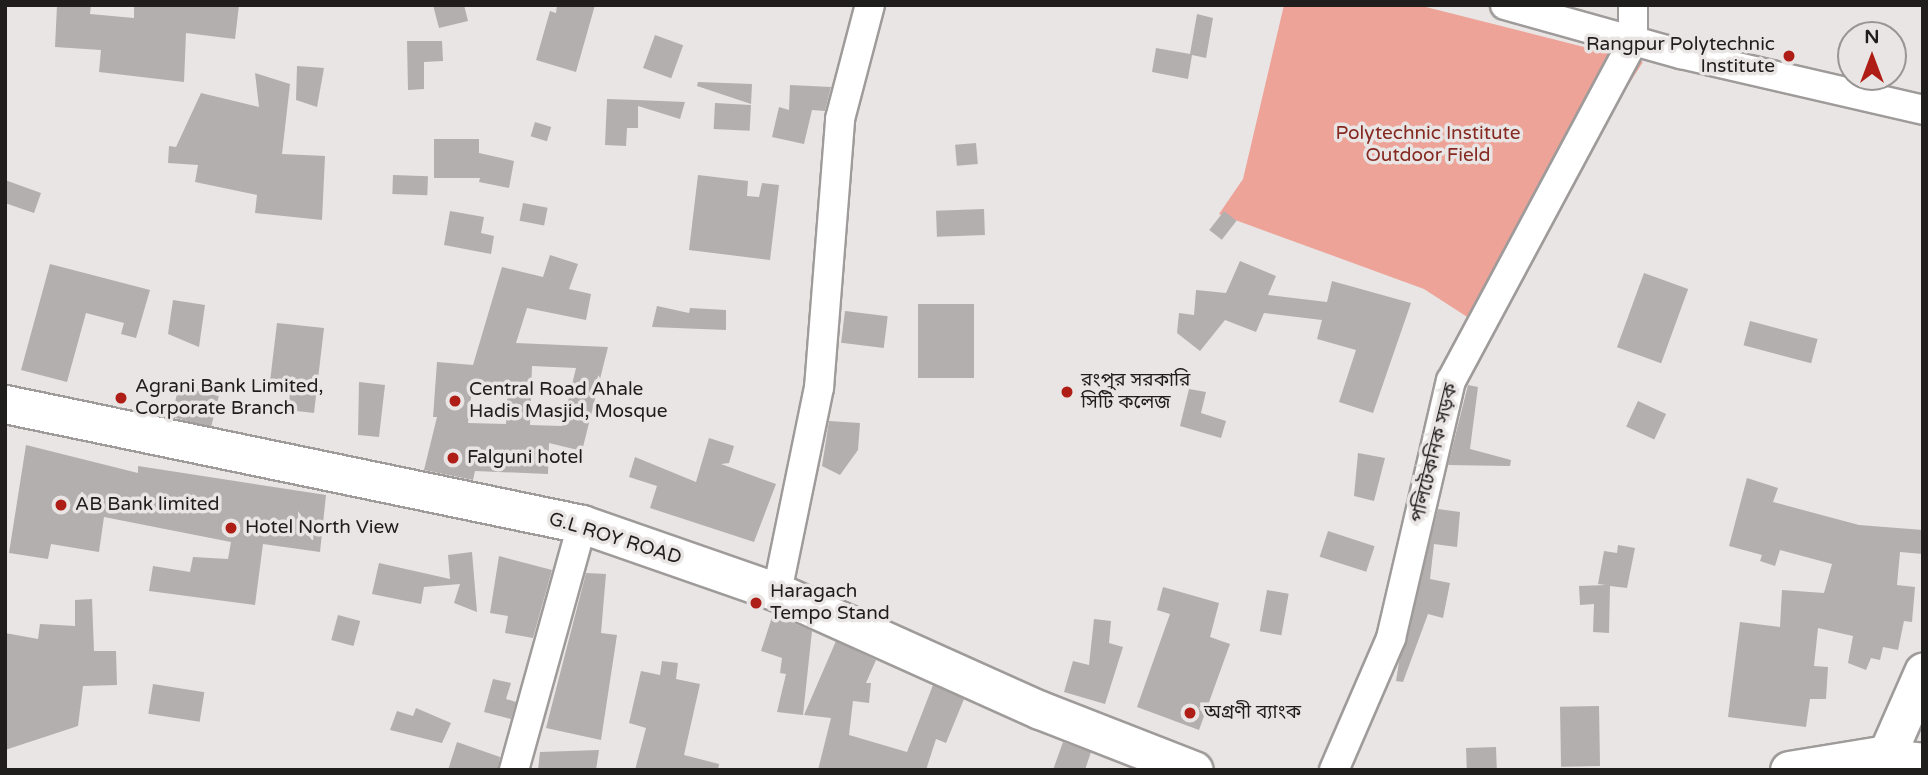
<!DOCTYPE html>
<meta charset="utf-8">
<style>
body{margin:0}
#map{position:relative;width:1928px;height:775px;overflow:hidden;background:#e9e5e4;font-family:"Varela Round","Noto Sans Bengali",sans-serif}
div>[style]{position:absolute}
.green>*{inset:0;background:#eda398}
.building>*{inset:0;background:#b3afae;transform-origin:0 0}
.roads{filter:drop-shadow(2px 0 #9e9b9a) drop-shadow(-2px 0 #9e9b9a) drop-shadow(0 2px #9e9b9a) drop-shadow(0 -2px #9e9b9a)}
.minor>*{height:28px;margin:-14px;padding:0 14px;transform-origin:14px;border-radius:14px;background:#fff}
.major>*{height:37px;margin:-18.5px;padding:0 18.5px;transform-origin:18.5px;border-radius:18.5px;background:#fff}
.dots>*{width:19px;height:19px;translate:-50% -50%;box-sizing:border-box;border:4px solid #e9e5e4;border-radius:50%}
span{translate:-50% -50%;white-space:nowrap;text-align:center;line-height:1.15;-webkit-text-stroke:7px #e9e5e4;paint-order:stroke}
.poi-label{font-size:19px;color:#1f1e1d}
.right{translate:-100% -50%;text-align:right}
.left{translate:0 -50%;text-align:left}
.park-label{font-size:19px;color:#852921}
.street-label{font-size:19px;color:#1f1e1d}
.frame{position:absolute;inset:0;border:7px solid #1f1e1d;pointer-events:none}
.north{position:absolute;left:1837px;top:21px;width:70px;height:70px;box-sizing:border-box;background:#e9e5e4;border:2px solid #989594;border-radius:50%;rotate:0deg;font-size:19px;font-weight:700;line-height:28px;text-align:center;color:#1f1e1d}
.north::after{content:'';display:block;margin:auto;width:24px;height:32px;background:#ae1d16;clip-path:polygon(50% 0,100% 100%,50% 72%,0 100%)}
</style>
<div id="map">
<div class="green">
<div style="clip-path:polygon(1284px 5px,1418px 5px,1643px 62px,1475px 322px,1424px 289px,1219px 214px,1243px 179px)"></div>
</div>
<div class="building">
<div style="clip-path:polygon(57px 5px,91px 5px,90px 14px,134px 18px,134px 5px,239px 5px,235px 39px,186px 33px,184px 82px,99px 72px,101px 50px,55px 47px)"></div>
<div style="clip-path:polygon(433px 5px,464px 5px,468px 21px,439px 28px)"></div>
<div style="clip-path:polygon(557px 5px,595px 5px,576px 72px,536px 60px,550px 11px,556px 13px)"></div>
<div style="clip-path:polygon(1197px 14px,1213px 18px,1206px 58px,1192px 55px,1188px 79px,1152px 72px,1156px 48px,1190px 54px)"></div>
<div style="left:655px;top:35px;width:30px;height:35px;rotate:20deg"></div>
<div style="clip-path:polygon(407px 41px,442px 41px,443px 61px,424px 62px,424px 89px,408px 90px)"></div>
<div style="clip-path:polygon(297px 66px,324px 68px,317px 107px,296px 100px)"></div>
<div style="clip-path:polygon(255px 73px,290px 84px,282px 154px,325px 156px,322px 220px,255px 213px,257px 195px,195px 182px,198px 165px,168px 163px,169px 146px,176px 147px,201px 93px,259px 107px)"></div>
<div style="clip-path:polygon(698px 82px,752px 84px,751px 104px,697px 86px)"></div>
<div style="clip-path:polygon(790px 85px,831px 87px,825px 111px,812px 110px,804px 144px,772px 137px,779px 107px,789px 110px)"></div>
<div style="clip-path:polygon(607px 99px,637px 100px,685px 102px,680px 119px,638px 106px,638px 128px,627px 128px,626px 146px,605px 145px)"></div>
<div style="left:715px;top:103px;width:36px;height:26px;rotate:3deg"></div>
<div style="left:535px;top:122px;width:17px;height:15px;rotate:17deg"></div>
<div style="clip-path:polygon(434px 139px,479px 139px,479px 153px,514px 161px,509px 188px,479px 182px,480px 178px,434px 178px)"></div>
<div style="left:976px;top:143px;width:21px;height:21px;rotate:85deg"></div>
<div style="left:393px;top:175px;width:35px;height:19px;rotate:2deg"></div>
<div style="clip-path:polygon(698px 175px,748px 181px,747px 196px,759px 197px,762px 183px,779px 185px,770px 260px,689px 250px)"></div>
<div style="clip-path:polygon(5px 180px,41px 193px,34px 213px,5px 203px)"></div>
<div style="left:523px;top:203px;width:25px;height:18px;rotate:11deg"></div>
<div style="left:984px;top:209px;width:26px;height:48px;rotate:88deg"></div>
<div style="clip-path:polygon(450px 211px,484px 217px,481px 233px,494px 236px,491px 254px,444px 245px)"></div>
<div style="left:1224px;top:211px;width:16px;height:24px;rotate:38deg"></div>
<div style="clip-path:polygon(evenodd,550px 255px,578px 264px,569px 289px,591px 294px,586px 320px,527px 308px,516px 343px,608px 347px,582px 451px,549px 443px,548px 474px,475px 471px,473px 480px,424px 470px,437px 417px,433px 417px,437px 362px,473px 365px,502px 267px,543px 277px,550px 255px,532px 366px,576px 368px,562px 426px,530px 425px,532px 366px,550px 255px,473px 382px,508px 384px,506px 424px,468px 423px,473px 382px)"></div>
<div style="clip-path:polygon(1240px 261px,1276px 276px,1268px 295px,1327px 302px,1332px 281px,1411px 303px,1373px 413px,1339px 402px,1356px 350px,1317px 339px,1322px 320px,1264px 313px,1256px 332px,1225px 320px,1200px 351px,1177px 333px,1179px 313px,1194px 315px,1196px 290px,1226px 293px)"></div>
<div style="clip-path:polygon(50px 264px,150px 290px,136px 338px,121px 334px,124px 323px,86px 313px,67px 382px,21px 370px)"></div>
<div style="left:1644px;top:273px;width:47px;height:79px;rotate:20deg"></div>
<div style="clip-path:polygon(173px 300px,205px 305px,199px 347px,168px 334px)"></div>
<div style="left:918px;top:304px;width:56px;height:74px"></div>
<div style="clip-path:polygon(657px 306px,689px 313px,690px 308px,726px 310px,726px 330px,652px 327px)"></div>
<div style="left:845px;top:311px;width:43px;height:32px;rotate:7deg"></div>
<div style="left:1750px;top:321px;width:70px;height:25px;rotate:15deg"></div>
<div style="clip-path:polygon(277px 323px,324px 328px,314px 413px,288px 410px,290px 393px,269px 390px)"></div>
<div style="clip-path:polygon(359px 382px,385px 385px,379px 437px,358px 435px)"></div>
<div style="clip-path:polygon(1468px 385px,1478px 387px,1470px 449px,1511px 460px,1510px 466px,1448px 465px)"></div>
<div style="left:179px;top:386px;width:41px;height:32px;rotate:14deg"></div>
<div style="clip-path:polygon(1189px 389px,1206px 392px,1201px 413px,1226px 421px,1221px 438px,1180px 426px)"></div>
<div style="left:1638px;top:401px;width:31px;height:28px;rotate:25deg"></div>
<div style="clip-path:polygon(829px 421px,860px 423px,858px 450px,840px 475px,822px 466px)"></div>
<div style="clip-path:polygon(709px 438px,734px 446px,729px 463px,721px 464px,776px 484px,754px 542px,650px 508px,657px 486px,629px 477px,635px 457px,696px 482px)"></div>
<div style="clip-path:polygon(26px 445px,138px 473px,138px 466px,326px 495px,320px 552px,263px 544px,255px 605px,149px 591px,153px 566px,190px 572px,193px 557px,228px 559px,231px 542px,104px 517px,99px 552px,51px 544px,48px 559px,9px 553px)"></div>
<div style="clip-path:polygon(1358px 453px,1385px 458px,1374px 501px,1354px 496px)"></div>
<div style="clip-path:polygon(1747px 478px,1778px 488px,1773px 502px,1859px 525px,1923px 530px,1923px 554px,1900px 552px,1897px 585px,1915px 587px,1912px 622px,1904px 621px,1898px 650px,1883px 647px,1880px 660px,1871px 658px,1866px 670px,1848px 663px,1853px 636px,1818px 628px,1814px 666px,1828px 667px,1826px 699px,1810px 699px,1806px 727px,1728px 717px,1740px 622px,1780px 627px,1782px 590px,1824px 593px,1832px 564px,1780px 550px,1775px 566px,1760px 561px,1762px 555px,1729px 546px)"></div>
<div style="clip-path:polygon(1438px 509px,1460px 512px,1457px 547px,1434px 544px,1430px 579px,1450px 583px,1443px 618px,1428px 614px,1403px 682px,1396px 681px,1399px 662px)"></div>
<div style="left:1328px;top:531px;width:49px;height:27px;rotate:18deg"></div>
<div style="clip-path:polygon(1618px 545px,1635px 548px,1627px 588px,1610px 586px,1609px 633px,1593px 632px,1594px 604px,1580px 605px,1579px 586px,1606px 585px,1598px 584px,1604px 551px,1617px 553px)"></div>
<div style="clip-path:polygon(472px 552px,477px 612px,454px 603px,460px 584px,424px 587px,421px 604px,372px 594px,379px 563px,450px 579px,448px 555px)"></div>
<div style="clip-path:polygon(499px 556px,552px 570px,533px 638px,505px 633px,508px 616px,490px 613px)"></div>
<div style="clip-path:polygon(586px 573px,606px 574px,601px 633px,617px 635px,601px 740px,546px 728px)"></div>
<div style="clip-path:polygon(1163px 587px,1219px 603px,1210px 637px,1230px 644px,1199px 730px,1137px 707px,1170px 614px,1157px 610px)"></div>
<div style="left:1267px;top:590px;width:22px;height:42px;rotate:10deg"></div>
<div style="clip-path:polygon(92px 599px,94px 651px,116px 651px,117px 685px,83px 686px,78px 726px,5px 750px,5px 633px,38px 639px,40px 624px,75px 626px,75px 600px)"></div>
<div style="clip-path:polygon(773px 614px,812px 631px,803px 715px,777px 712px,786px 674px,780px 673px,782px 658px,761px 651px)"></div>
<div style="left:338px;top:615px;width:23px;height:26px;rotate:15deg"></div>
<div style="clip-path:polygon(1094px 619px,1111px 621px,1109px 643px,1123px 647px,1105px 704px,1064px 692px,1073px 661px,1089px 665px)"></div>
<div style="clip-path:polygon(836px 641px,876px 660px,866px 683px,871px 683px,869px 703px,853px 701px,849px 735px,907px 752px,933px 685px,964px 699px,946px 743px,936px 739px,926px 770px,818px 770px,831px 718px,804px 715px)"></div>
<div style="clip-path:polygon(662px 661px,678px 663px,676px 679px,700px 684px,684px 755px,719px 764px,718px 770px,635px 770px,646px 728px,629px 723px,641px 671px,660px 675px)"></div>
<div style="clip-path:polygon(493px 679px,511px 683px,506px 699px,516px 702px,511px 719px,484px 712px)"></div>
<div style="left:153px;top:684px;width:52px;height:30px;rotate:9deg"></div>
<div style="left:1599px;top:706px;width:60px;height:39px;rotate:89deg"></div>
<div style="clip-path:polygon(416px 708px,451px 723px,442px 743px,390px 730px,397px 711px,413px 716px)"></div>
<div style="clip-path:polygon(457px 742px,500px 757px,498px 770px,448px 770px)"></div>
<div style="clip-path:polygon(1063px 742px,1091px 752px,1085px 770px,1053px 770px)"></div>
<div style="left:1496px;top:747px;width:23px;height:30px;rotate:88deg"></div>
<div style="clip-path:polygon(599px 750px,596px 770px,538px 770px,540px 752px)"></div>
</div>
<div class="roads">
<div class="minor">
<div style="left:1505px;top:5px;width:183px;rotate:15.6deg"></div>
<div style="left:1681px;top:54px;width:248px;rotate:13deg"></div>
<div style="left:777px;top:592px;width:208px;rotate:-78.4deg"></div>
<div style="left:819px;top:388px;width:270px;rotate:-85.5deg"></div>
<div style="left:840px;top:119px;width:118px;rotate:-75.3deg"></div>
<div style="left:1880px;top:769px;width:17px;rotate:-65deg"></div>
<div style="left:1887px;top:754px;width:36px;rotate:6deg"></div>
<div style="left:514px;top:770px;width:255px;rotate:-74.5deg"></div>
<div style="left:1334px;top:770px;width:144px;rotate:-66.6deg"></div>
<div style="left:1391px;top:638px;width:264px;rotate:-76.9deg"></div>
<div style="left:1451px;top:381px;width:386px;rotate:-61.8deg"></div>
<div style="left:1633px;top:41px;width:36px;rotate:-90deg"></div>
</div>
<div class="major">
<div style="left:5px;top:404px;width:589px;rotate:11.75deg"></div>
<div style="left:582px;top:524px;width:207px;rotate:19.2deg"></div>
<div style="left:777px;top:592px;width:288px;rotate:24.2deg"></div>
<div style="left:1040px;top:710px;width:165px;rotate:21.3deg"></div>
<div style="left:1789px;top:770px;width:99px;rotate:-9.3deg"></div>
<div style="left:1887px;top:754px;width:90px;rotate:-66.3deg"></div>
</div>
</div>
<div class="dots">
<div style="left:1789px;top:56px;background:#ae1d16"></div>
<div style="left:1067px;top:392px;background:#ae1d16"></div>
<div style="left:121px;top:398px;background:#ae1d16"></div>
<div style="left:455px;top:401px;background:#ae1d16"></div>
<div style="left:453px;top:458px;background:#ae1d16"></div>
<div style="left:61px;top:505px;background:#ae1d16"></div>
<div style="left:231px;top:528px;background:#ae1d16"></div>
<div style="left:756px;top:603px;background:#ae1d16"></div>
<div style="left:1190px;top:713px;background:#ae1d16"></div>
</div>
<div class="poi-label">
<span class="right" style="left:1775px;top:56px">Rangpur Polytechnic<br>Institute</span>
<span class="left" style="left:1081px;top:392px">রংপুর সরকারি<br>সিটি কলেজ</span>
<span class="left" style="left:135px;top:398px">Agrani Bank Limited,<br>Corporate Branch</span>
<span class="left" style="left:469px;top:401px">Central Road Ahale<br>Hadis Masjid, Mosque</span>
<span class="left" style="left:467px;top:458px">Falguni hotel</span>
<span class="left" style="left:75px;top:505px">AB Bank limited</span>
<span class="left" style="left:245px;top:528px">Hotel North View</span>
<span class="left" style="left:770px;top:603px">Haragach<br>Tempo Stand</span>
<span class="left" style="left:1204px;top:713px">অগ্রণী ব্যাংক</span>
</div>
<div class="park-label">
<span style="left:1428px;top:145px">Polytechnic Institute<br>Outdoor Field</span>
</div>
<div class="street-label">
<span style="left:1435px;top:453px;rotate:-76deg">পলিটেকনিক সড়ক</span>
<span style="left:615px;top:539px;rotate:17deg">G.L ROY ROAD</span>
</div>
<div class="frame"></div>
<div class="north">N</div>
</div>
